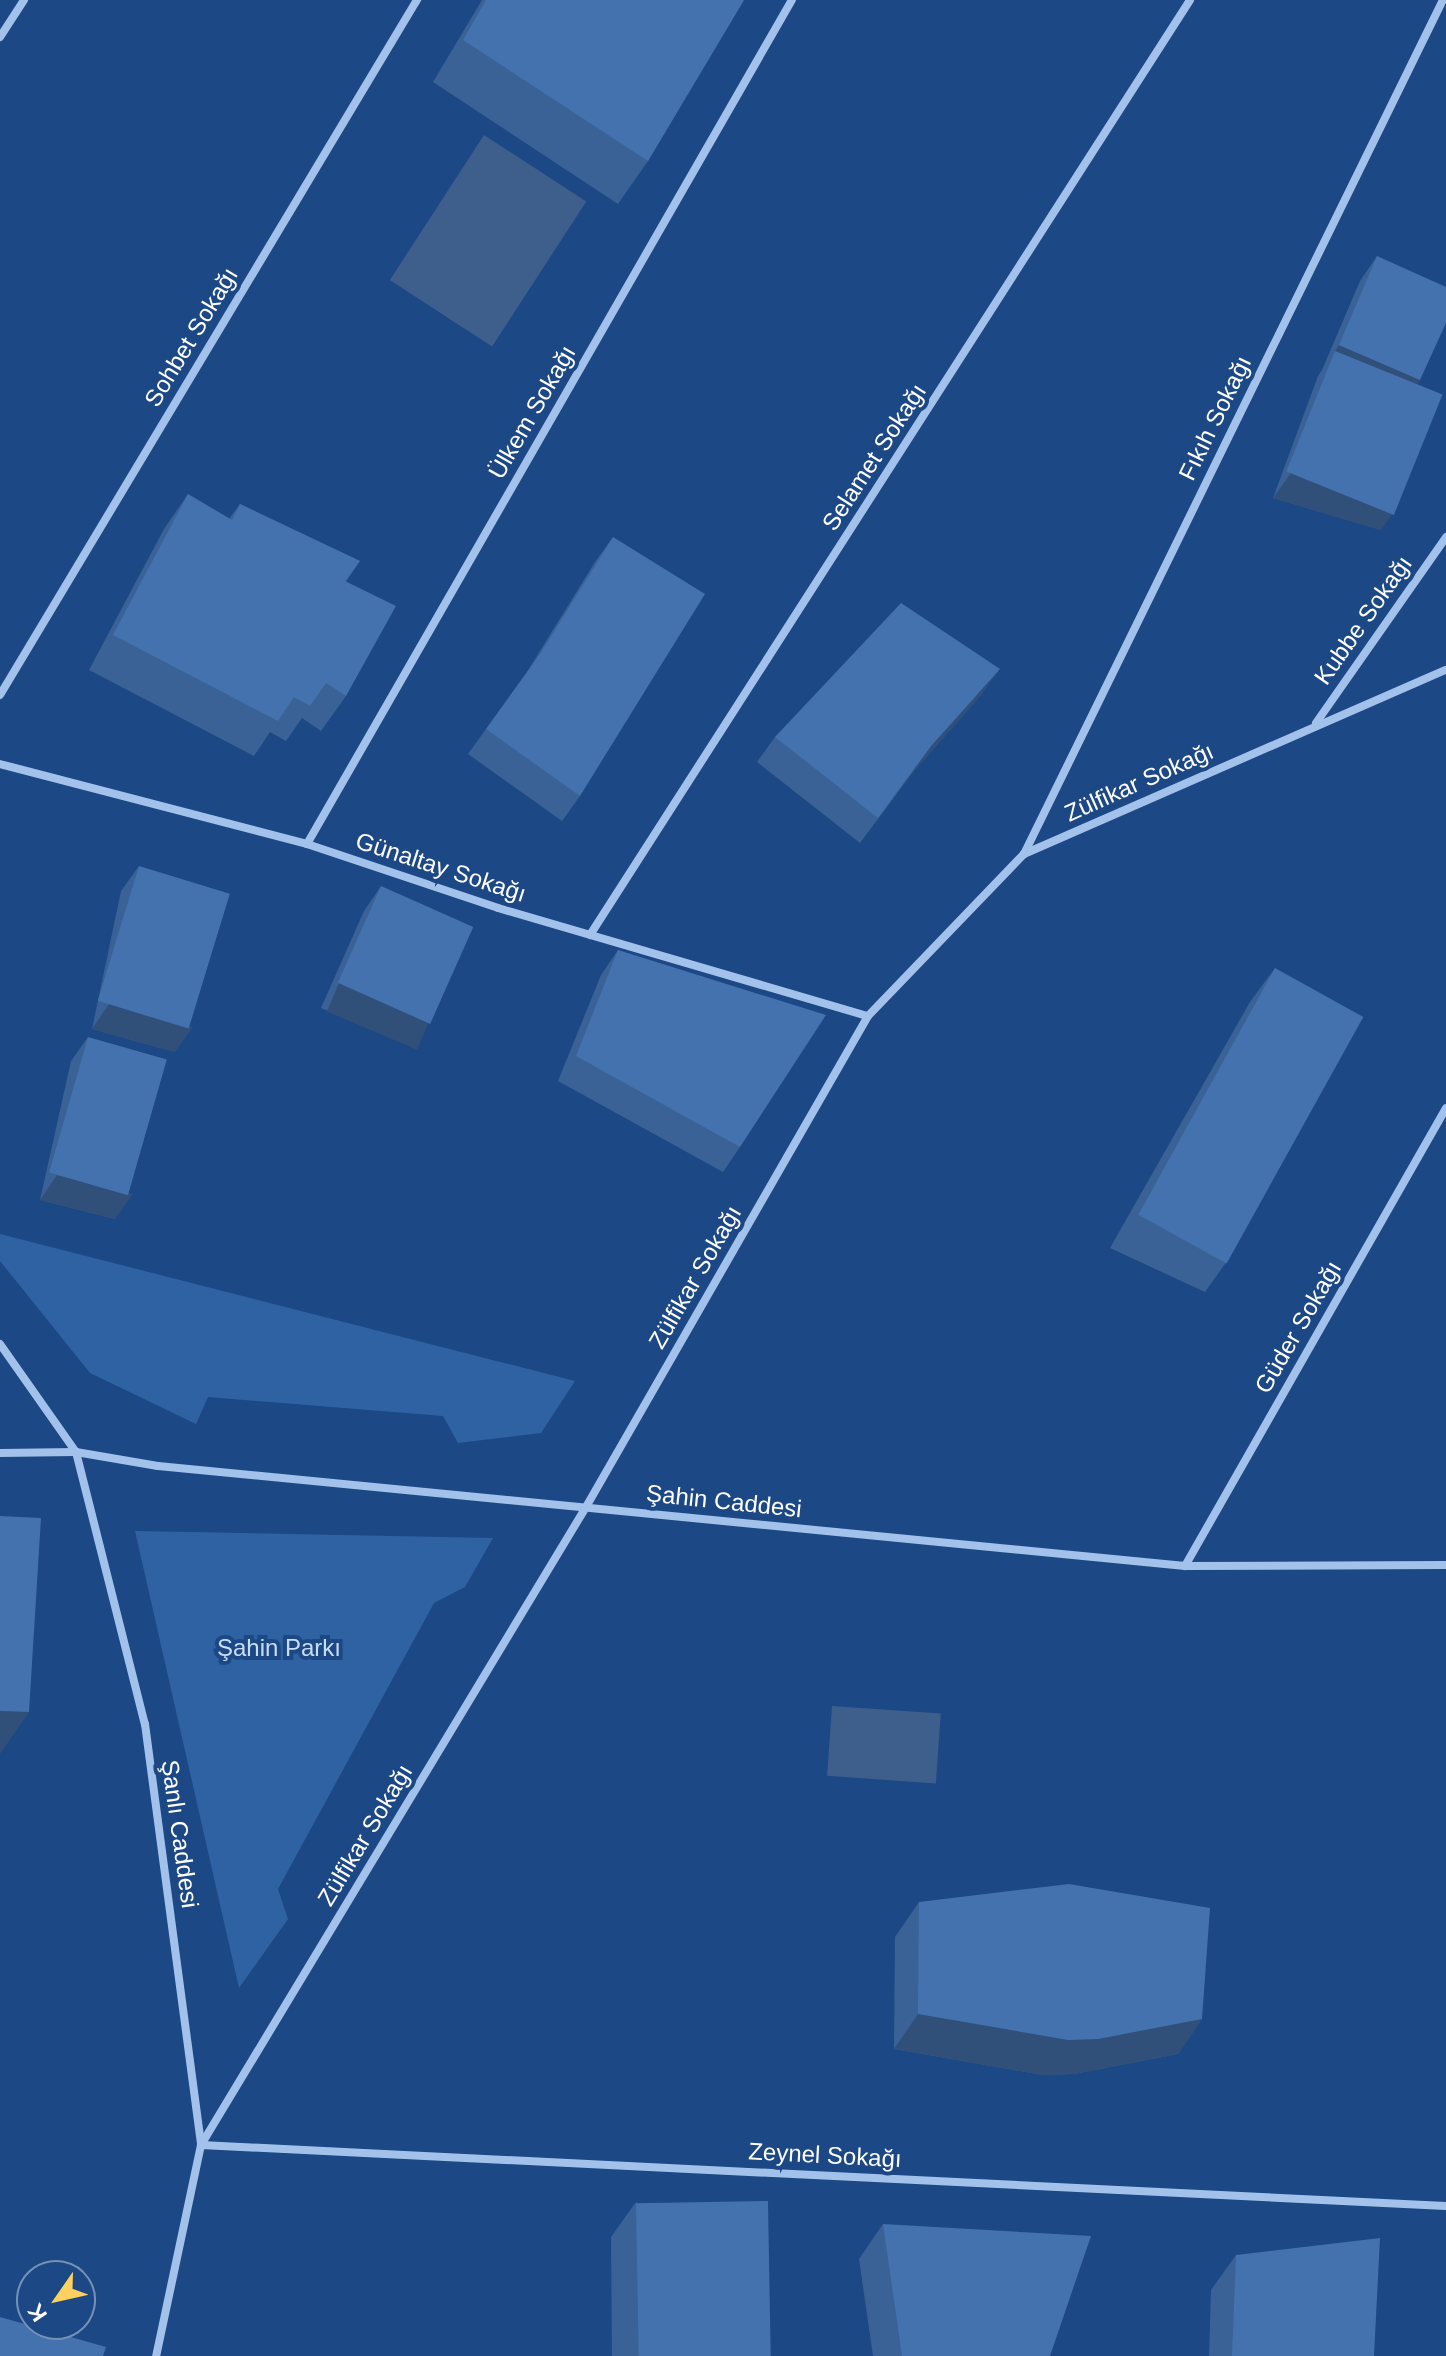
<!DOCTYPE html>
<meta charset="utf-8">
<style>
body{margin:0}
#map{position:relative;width:1446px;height:2356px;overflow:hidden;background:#1c4885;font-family:Helvetica,sans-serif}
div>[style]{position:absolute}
.green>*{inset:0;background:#2f62a3}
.water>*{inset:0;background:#3e5f8c;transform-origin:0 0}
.minor>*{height:8px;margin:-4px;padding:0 4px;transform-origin:4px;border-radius:4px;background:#a3c2eb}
.wall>*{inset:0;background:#3a6296}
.shaded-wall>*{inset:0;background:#30507a;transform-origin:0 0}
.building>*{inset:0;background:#4472ae;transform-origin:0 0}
span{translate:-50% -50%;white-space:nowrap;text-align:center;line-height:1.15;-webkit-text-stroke:8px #1c4885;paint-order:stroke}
.street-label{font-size:24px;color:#fff}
.park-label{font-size:24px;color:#c8ddf8}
.north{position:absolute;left:16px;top:2260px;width:80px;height:80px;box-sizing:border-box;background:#1c4885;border:2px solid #7791b6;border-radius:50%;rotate:236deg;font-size:22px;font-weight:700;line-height:32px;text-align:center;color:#fff}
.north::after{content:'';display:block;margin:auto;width:28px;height:36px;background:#fcd160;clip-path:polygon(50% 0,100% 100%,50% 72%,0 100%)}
</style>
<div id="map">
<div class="green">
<div style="clip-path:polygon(0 1234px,575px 1381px,541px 1433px,458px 1443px,443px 1416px,208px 1397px,196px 1424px,90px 1373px,0 1261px)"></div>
<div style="clip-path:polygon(135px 1531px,493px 1538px,465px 1587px,434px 1603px,278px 1889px,288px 1919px,239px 1988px)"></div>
</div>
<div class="water">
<div style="left:484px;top:135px;width:122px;height:173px;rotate:33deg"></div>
<div style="left:832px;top:1706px;width:109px;height:70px;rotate:4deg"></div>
</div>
<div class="minor">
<div style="left:0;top:37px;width:44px;rotate:-57deg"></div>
<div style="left:0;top:695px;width:811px;rotate:-59.04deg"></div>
<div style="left:1316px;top:723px;width:227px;rotate:-55deg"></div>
<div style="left:0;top:764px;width:317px;rotate:14.6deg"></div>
<div style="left:307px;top:844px;width:201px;rotate:18.5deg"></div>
<div style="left:498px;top:908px;width:385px;rotate:16.3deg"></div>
<div style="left:307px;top:844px;width:973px;rotate:-60.12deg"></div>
<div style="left:1024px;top:854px;width:951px;rotate:-63.87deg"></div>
<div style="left:590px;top:935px;width:1111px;rotate:-57.31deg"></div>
<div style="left:0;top:1344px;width:132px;rotate:54.9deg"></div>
<div style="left:76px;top:1452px;width:281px;rotate:75.8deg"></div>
<div style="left:145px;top:1724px;width:425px;rotate:82.4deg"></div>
<div style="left:201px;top:2145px;width:216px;rotate:102deg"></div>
<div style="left:0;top:1453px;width:76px;rotate:-0.8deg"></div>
<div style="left:76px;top:1452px;width:83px;rotate:9.7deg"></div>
<div style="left:158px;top:1466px;width:1032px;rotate:5.56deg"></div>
<div style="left:1185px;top:1566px;width:261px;rotate:-0.2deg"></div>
<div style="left:1185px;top:1566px;width:527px;rotate:-60.32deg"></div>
<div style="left:201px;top:2145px;width:745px;rotate:-58.89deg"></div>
<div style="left:586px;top:1507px;width:566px;rotate:-60.13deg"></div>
<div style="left:868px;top:1016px;width:225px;rotate:-46.1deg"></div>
<div style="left:1024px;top:854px;width:460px;rotate:-23.6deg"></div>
<div style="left:201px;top:2145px;width:1246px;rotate:2.81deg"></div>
</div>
<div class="wall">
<div style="clip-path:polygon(482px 0,744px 0,648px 161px,618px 204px,433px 82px)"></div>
<div style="clip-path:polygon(1377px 256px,1420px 380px,1417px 384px,1381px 530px,1273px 498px,1318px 376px,1322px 370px,1360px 281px)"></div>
<div style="clip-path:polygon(188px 494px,229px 519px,240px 504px,360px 561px,346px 582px,346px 696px,321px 731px,302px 718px,286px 741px,270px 732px,254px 756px,89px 670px,164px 529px)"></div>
<div style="clip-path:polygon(613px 537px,580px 796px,562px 821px,468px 754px,527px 672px,595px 562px)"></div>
<div style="clip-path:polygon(982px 694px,914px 771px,860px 843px,757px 762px,775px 737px)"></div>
<div style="clip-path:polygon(139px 866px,175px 1052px,92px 1029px,121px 891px)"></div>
<div style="clip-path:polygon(381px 886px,412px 1046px,321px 1008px,364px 911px)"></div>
<div style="clip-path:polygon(618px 950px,740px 1147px,723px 1172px,558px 1081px,601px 975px)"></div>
<div style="clip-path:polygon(1275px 968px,1230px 1257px,1205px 1292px,1110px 1248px,1250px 1002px)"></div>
<div style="clip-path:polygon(88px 1037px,115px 1219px,40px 1200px,71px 1061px)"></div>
<div style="clip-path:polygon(919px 1902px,1202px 2019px,1178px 2054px,1074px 2074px,1043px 2075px,894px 2049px,895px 1937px)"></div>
<div style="clip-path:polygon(636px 2202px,770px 2356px,612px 2356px,611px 2237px)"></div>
<div style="clip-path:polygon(883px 2224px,1050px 2356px,873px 2356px,859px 2259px)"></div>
<div style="clip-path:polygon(1236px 2255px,1374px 2356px,1209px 2356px,1211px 2290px)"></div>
</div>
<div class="shaded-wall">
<div style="clip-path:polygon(1339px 345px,1420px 380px,1403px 405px,1335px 351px)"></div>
<div style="clip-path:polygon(1291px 473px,1399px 505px,1381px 530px,1273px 498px)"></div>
<div style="clip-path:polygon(1000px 669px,982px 694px,914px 771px,860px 843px,931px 746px)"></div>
<div style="left:339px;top:983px;width:98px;height:31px;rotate:23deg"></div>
<div style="clip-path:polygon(109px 1004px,193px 1027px,175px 1052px,92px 1029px)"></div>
<div style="clip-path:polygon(57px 1175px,133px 1194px,115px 1219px,40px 1200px)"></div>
<div style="clip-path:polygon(0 1711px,29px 1712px,0 1754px)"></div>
<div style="clip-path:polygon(918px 2014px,1202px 2019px,1178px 2054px,1074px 2074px,1043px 2075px,894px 2049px)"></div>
</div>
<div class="building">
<div style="clip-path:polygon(486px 0,744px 0,648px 161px,463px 40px)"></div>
<div style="clip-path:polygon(1377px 256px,1446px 287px,1446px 323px,1420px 380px,1339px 345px)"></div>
<div style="left:1335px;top:351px;width:116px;height:130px;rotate:22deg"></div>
<div style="clip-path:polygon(188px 494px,232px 520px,240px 504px,360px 561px,345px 581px,396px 606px,346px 696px,326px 683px,310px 706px,294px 697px,278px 721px,113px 635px)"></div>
<div style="clip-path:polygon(613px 537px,705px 594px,580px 796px,486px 729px,540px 654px)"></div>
<div style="clip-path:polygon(901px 603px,1000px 669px,931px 746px,878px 818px,775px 737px)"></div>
<div style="left:139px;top:866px;width:95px;height:141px;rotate:17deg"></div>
<div style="left:381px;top:886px;width:101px;height:106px;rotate:24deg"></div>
<div style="clip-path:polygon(618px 950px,826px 1015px,740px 1147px,576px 1056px)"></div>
<div style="left:1275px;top:968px;width:101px;height:282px;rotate:29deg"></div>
<div style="left:88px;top:1037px;width:82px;height:141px;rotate:16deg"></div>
<div style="clip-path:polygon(0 1516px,41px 1518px,29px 1712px,0 1711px)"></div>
<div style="clip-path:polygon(1069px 1884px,1210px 1908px,1202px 2019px,1098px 2039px,1068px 2040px,918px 2014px,919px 1902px)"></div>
<div style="left:768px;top:2201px;width:155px;height:132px;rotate:89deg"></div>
<div style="clip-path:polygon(883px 2224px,1091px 2236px,1050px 2356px,902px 2356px)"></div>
<div style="clip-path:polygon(1380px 2238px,1374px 2356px,1232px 2356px,1236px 2255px)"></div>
<div style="clip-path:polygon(0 2317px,106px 2347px,103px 2356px,0 2356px)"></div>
</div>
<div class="street-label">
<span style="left:191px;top:337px;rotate:-59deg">Sohbet Sokağı</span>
<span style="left:532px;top:412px;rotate:-60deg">Ülkem Sokağı</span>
<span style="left:1215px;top:418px;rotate:-64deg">Fıkıh Sokağı</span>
<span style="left:874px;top:457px;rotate:-57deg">Selamet Sokağı</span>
<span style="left:1363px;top:620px;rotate:-55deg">Kubbe Sokağı</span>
<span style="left:1139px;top:782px;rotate:-24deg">Zülfikar Sokağı</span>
<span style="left:441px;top:867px;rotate:18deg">Günaltay Sokağı</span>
<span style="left:695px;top:1277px;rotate:-60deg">Zülfikar Sokağı</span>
<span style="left:1298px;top:1327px;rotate:-60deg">Güder Sokağı</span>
<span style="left:724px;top:1501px;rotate:6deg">Şahin Caddesi</span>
<span style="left:180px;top:1834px;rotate:82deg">Şanlı Caddesi</span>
<span style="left:365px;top:1835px;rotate:-59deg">Zülfikar Sokağı</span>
<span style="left:825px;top:2155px;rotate:3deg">Zeynel Sokağı</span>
</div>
<div class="park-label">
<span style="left:279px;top:1648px">Şahin Parkı</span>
</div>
<div class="north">K</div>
</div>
